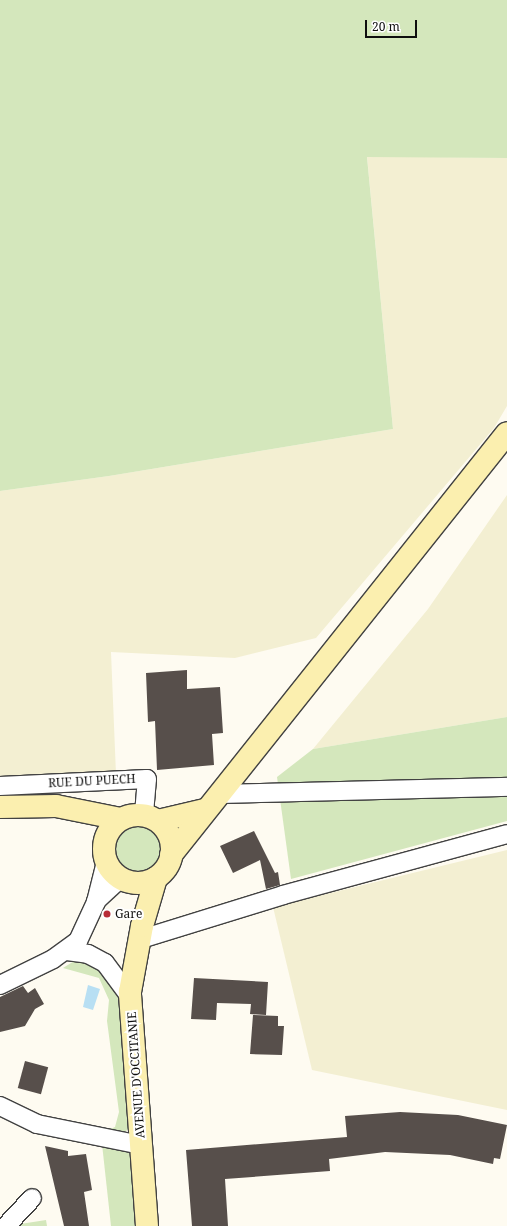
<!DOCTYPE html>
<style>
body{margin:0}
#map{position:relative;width:507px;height:1226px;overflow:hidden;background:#fefbf1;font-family:"Noto Serif",serif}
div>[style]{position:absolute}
.farmland>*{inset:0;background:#f3efd2}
.green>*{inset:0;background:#d4e7bc}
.round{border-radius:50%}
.water>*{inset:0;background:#b8dff3}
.building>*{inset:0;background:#574f4b;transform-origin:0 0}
.roads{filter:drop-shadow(1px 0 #424242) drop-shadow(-1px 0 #424242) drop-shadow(0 1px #424242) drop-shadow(0 -1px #424242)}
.street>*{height:18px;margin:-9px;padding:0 9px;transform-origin:9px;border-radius:9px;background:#fff}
.secondary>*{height:22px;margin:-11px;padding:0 11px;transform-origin:11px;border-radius:11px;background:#fbefaf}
.secondary>.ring{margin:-11px;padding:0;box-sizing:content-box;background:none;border:22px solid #fbefaf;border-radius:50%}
.dots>*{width:11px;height:11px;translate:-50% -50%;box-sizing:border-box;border:2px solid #fff;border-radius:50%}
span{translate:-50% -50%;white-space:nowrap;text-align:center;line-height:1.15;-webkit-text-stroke:4px #fff;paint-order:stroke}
.street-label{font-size:12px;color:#0f0f0f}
.poi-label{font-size:12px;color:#0f0f0f}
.left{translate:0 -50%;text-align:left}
.scale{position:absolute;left:365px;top:20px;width:52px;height:18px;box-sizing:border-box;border:2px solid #0f0f0f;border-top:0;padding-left:5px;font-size:12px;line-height:14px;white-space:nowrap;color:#0f0f0f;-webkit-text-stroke:3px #fff;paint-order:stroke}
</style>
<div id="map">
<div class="farmland">
<div style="clip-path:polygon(367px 156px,507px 158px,507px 406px,494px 428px,316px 638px,235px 658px,111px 652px,116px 774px,0 781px,0 491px,109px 476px,393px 429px)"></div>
<div style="clip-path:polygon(507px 495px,507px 717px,313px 749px,428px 609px)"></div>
<div style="clip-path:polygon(507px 850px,507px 1110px,312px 1070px,273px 907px)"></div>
</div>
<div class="green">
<div style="clip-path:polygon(0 0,507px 0,507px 158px,367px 157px,393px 429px,109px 476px,0 491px)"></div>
<div style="clip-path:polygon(507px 717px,507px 821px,291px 879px,277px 777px,313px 749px)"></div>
<div class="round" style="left:110px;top:821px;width:56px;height:56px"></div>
<div style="clip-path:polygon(79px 958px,100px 968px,122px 1001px,130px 1127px,125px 1132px,106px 1131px,115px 1127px,119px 1112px,107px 1021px,109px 1000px,99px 978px,63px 968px)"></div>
<div style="clip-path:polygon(102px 1144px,133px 1150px,139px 1226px,111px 1226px)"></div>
<div style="clip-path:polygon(46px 1220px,47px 1226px,13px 1226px,14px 1225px)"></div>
</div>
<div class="water">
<div style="clip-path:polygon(88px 985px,100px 989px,93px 1010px,83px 1007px)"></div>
</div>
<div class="building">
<div style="clip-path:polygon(187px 670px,187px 689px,220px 687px,223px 733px,212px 734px,214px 765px,157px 770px,155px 721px,148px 722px,146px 673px)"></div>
<div style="clip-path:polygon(254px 831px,275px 873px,278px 872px,280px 885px,266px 889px,260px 860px,233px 873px,220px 846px)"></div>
<div style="clip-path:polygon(194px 978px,268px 982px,266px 1015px,250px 1014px,251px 1004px,217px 1003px,216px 1020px,191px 1019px)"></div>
<div style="clip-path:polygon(23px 986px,28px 993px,35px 988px,44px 1004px,35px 1009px,25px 1026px,0 1032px,0 997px)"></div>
<div style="clip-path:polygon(253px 1015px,278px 1016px,278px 1026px,284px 1026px,282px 1055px,250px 1054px)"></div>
<div style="left:25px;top:1061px;width:24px;height:28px;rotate:15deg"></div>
<div style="clip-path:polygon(400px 1112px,458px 1115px,507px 1125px,500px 1159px,494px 1158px,493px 1164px,450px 1155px,385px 1152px,329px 1159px,330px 1171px,225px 1179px,228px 1226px,192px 1226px,186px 1150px,347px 1137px,345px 1116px)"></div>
<div style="clip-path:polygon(45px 1146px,68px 1151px,68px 1156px,86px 1154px,92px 1190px,84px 1192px,89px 1226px,64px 1226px)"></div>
</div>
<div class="roads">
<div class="street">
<div style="left:0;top:786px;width:147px;rotate:-2.7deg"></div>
<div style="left:147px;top:779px;width:36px;rotate:95deg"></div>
<div style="left:219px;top:794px;width:288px;rotate:-1.4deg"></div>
<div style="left:96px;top:901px;width:34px;rotate:-43deg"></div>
<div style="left:138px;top:940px;width:152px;rotate:-17.2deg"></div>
<div style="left:283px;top:895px;width:232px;rotate:-15.2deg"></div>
<div style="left:67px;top:951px;width:21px;rotate:8deg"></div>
<div style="left:88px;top:954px;width:19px;rotate:28deg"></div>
<div style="left:105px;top:963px;width:44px;rotate:53.4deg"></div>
<div style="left:0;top:985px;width:59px;rotate:-26.1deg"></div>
<div style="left:53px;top:959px;width:31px;rotate:-36deg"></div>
<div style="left:78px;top:941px;width:43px;rotate:-65.2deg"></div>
<div style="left:96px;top:902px;width:41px;rotate:-76deg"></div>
<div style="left:0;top:1106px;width:41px;rotate:25.9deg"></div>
<div style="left:37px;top:1124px;width:106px;rotate:11.4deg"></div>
<div style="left:6px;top:1226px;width:38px;rotate:-47deg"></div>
</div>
<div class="secondary">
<div style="left:0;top:807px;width:56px;rotate:-1deg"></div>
<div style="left:56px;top:806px;width:66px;rotate:11.3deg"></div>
<div class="ring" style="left:104px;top:815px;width:46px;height:46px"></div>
<div style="left:158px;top:821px;width:47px;rotate:-13.4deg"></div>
<div style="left:171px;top:855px;width:539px;rotate:-51.47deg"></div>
<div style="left:147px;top:1226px;width:235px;rotate:-94.2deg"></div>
<div style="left:130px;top:992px;width:67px;rotate:-79.7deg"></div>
<div style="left:142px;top:926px;width:50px;rotate:-73.7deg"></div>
</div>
</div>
<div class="dots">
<div style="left:107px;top:914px;background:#b82d39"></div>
</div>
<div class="street-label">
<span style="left:92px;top:781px;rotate:-3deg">RUE DU PUECH</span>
<span style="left:136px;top:1075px;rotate:-94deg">AVENUE D'OCCITANIE</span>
</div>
<div class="poi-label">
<span class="left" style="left:115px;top:914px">Gare</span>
</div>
<div class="scale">20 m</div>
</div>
